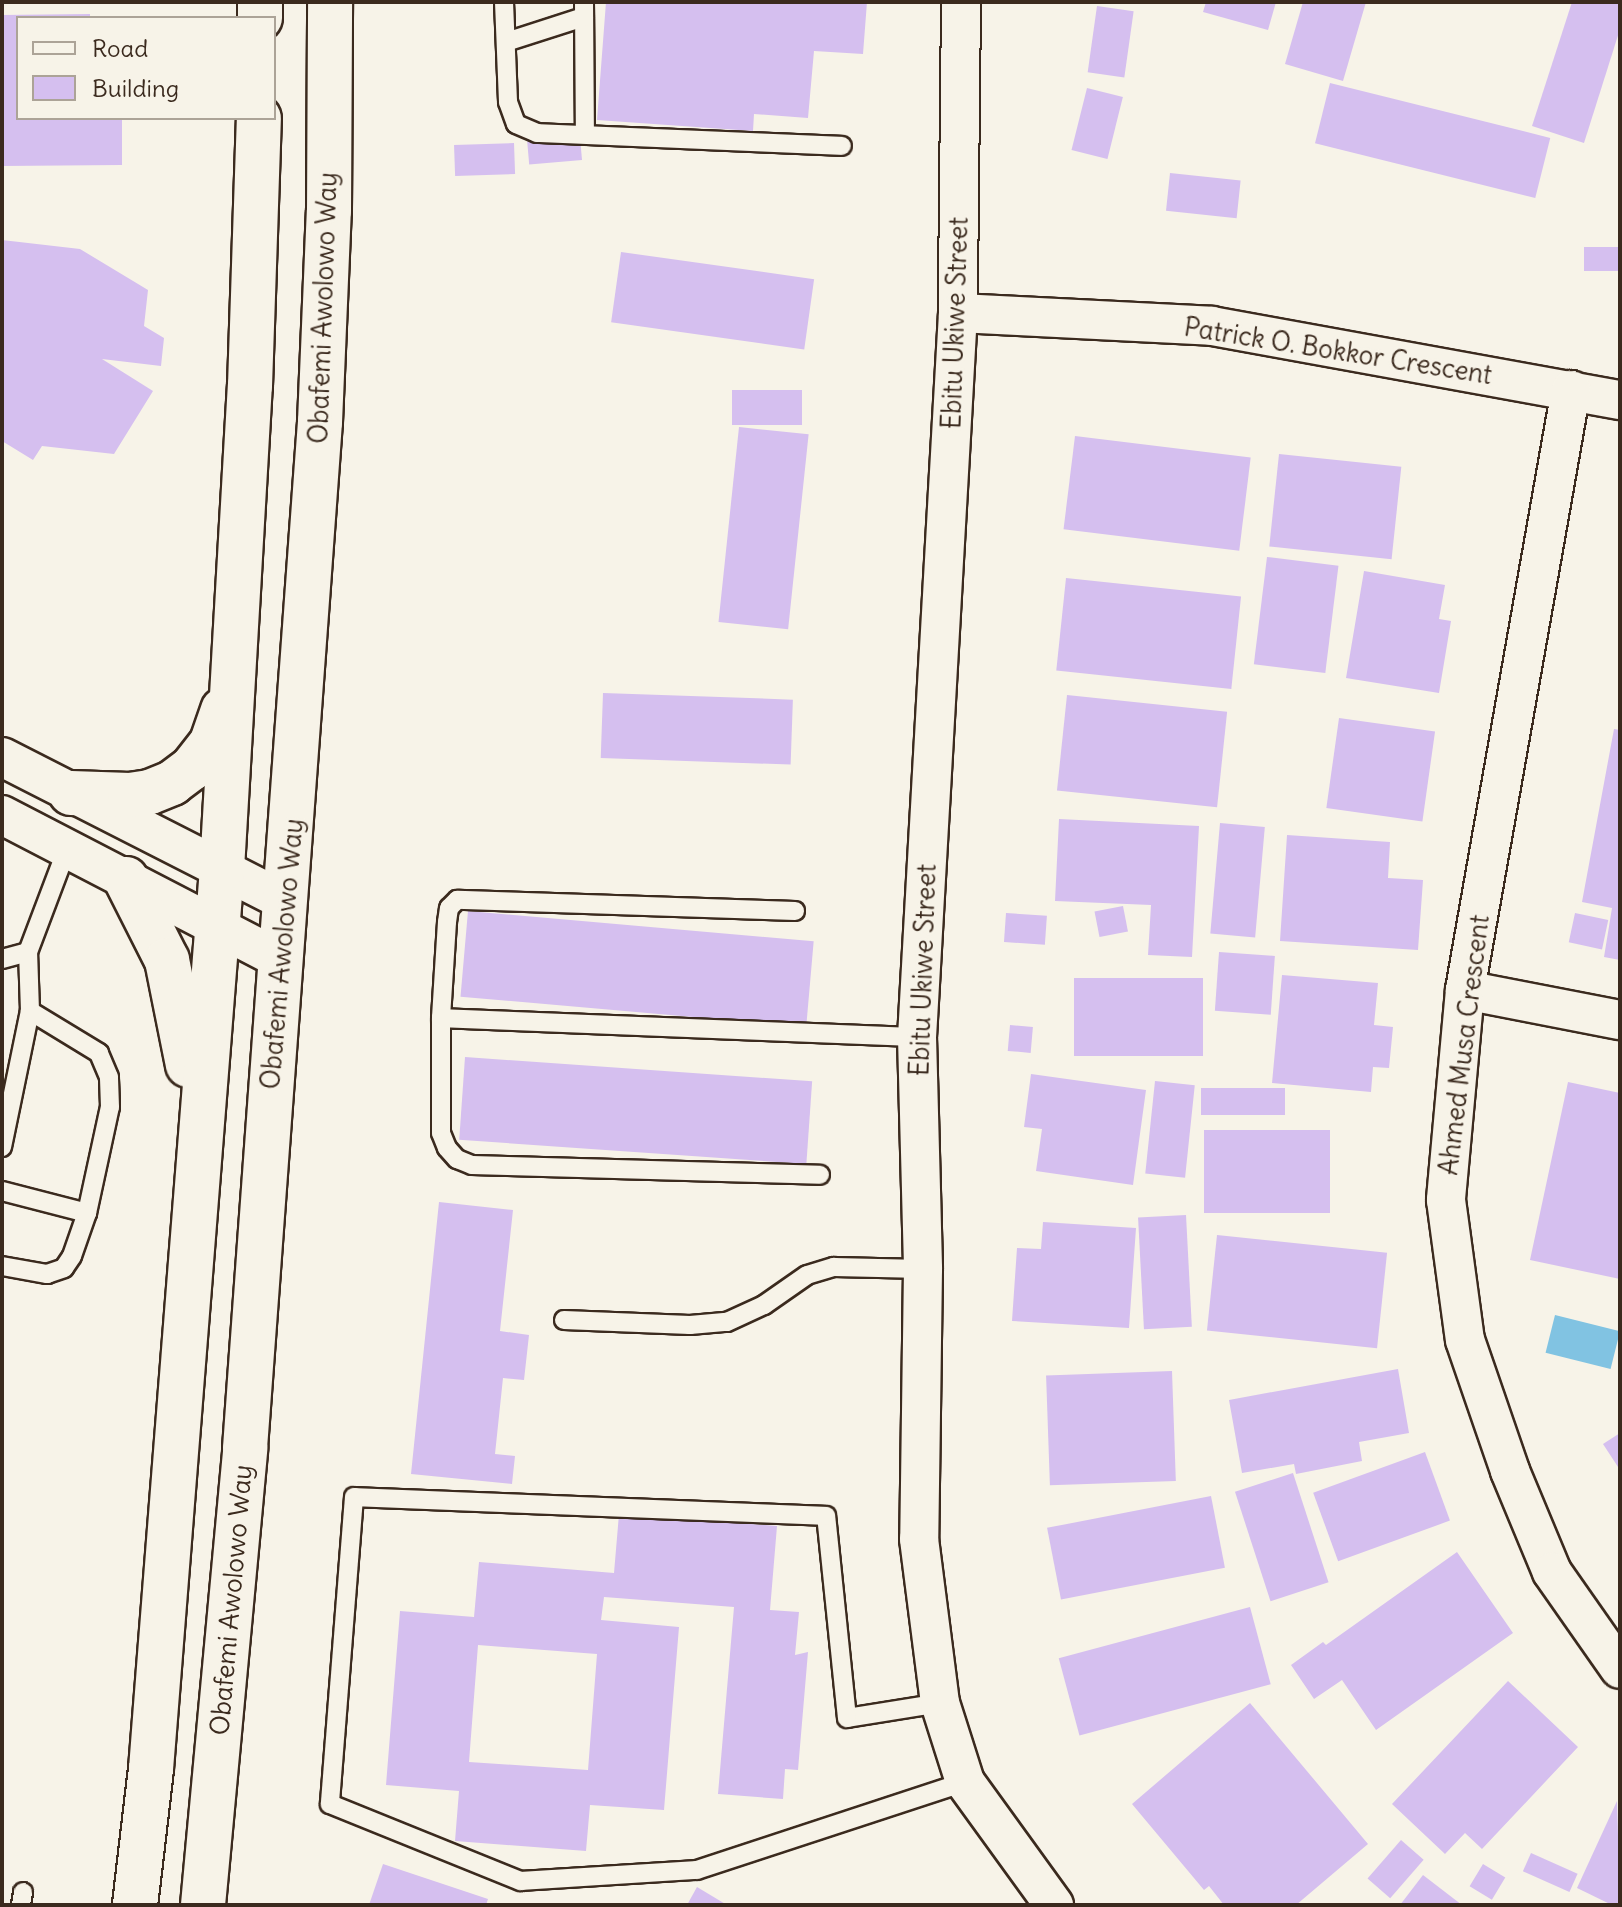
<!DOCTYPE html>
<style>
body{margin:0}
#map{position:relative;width:1622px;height:1907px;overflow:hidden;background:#f7f3e8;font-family:Delius,sans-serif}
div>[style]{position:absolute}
.water>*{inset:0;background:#81c3e2;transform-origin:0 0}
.building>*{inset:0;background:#d5bfef;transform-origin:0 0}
.roads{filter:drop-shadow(2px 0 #3b2a1e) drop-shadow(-2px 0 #3b2a1e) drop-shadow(0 2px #3b2a1e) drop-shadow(0 -2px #3b2a1e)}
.service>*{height:18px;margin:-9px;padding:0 9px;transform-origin:9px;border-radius:9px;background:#f7f3e8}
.minor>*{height:38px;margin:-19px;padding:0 19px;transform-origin:19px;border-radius:19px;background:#f7f3e8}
.secondary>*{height:44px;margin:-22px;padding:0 22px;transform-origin:22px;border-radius:22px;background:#f7f3e8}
span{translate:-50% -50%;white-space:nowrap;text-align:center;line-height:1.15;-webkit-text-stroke:6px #f7f3e8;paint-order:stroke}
.street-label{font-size:26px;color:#3b2a1e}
.frame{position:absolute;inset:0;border:4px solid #3b2a1e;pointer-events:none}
.legend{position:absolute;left:16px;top:16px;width:260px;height:104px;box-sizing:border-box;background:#f7f3e8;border:2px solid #aca397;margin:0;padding:10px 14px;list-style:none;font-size:24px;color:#3b2a1e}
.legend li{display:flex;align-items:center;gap:16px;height:40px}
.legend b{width:40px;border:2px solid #aca397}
</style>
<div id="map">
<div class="water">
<div style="left:1555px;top:1315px;width:67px;height:39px;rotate:14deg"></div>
</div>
<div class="building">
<div style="clip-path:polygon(606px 2px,867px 2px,863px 54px,814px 51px,808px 118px,754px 114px,753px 131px,597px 120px)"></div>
<div style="clip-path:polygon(1206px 2px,1276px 2px,1268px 30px,1203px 12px)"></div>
<div style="clip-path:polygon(1303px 2px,1366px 2px,1343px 81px,1285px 64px)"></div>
<div style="clip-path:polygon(1572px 2px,1620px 2px,1620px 29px,1584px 143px,1532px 126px)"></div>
<div style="left:1097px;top:6px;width:37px;height:67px;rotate:8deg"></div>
<div style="clip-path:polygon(90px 14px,90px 18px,18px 18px,18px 118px,122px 118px,122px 165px,2px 166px,2px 15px)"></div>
<div style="left:1330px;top:83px;width:227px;height:62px;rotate:14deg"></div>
<div style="left:1087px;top:88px;width:37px;height:64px;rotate:14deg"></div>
<div style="left:580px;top:137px;width:23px;height:53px;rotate:85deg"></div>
<div style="left:514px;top:143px;width:31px;height:60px;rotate:88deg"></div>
<div style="left:1170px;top:173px;width:71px;height:38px;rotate:6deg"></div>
<div style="clip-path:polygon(2px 240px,80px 249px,148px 290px,144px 326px,164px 338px,161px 366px,102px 359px,153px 391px,114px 454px,42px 446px,33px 460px,2px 441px)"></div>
<div style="left:1620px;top:247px;width:24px;height:36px;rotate:90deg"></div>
<div style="left:621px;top:252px;width:195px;height:71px;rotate:8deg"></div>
<div style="left:802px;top:390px;width:35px;height:70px;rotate:90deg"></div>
<div style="left:739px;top:427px;width:70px;height:196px;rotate:6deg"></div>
<div style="left:1075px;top:436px;width:177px;height:94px;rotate:7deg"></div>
<div style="left:1279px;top:454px;width:123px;height:93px;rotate:6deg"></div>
<div style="left:1267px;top:557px;width:72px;height:108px;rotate:7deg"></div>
<div style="clip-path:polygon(1364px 571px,1445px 585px,1439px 619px,1451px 621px,1439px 693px,1346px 678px)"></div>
<div style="left:1066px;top:578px;width:176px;height:93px;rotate:6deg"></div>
<div style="left:603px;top:693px;width:190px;height:65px;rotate:2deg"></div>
<div style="left:1067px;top:695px;width:161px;height:96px;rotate:6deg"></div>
<div style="left:1339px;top:718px;width:97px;height:91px;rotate:8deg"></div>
<div style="clip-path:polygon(1614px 729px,1620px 730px,1620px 960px,1604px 957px,1612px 908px,1582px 902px)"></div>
<div style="clip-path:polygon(1059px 819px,1199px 826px,1192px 957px,1148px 955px,1151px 905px,1055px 901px)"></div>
<div style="left:1220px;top:823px;width:45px;height:111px;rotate:5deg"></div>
<div style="clip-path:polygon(1287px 835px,1390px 842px,1388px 878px,1423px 880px,1418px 950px,1280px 941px)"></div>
<div style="left:1123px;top:906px;width:26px;height:29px;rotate:79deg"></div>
<div style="left:468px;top:911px;width:347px;height:86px;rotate:5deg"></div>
<div style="left:1006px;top:913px;width:41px;height:29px;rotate:4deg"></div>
<div style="left:1575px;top:913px;width:34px;height:30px;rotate:12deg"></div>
<div style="left:1219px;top:952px;width:56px;height:59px;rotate:4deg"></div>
<div style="clip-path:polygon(1282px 975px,1378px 983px,1374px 1025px,1393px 1027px,1389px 1068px,1373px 1067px,1371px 1092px,1272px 1083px)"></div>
<div style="left:1074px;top:978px;width:129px;height:78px"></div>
<div style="left:1010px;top:1025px;width:23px;height:26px;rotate:5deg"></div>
<div style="left:465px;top:1057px;width:348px;height:83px;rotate:4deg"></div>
<div style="clip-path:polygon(1031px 1074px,1146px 1090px,1133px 1185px,1036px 1171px,1042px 1129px,1024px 1127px)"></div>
<div style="left:1155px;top:1081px;width:40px;height:93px;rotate:6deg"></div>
<div style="clip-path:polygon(1568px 1082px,1620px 1093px,1620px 1279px,1530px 1260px)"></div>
<div style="left:1285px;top:1088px;width:27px;height:84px;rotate:90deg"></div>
<div style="left:1204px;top:1130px;width:126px;height:83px"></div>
<div style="clip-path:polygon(439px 1202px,513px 1210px,500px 1331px,529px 1335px,524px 1380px,503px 1378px,495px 1454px,515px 1456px,512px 1484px,411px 1474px)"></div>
<div style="left:1186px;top:1215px;width:112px;height:48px;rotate:87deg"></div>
<div style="clip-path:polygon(1043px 1222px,1136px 1228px,1129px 1328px,1012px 1321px,1017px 1248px,1041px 1249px)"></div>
<div style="left:1217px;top:1235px;width:171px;height:96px;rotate:6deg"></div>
<div style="clip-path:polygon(1398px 1369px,1409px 1433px,1359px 1442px,1362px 1461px,1296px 1474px,1294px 1464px,1242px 1473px,1229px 1400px)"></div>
<div style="left:1172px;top:1371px;width:110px;height:126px;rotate:88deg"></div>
<div style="clip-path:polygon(1620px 1433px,1620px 1470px,1603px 1444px)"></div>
<div style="left:1425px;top:1452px;width:73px;height:119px;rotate:70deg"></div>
<div style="left:1293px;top:1473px;width:115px;height:61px;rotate:72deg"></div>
<div style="left:1211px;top:1496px;width:73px;height:167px;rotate:79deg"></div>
<div style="clip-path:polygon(evenodd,619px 1514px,777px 1526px,770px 1610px,799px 1612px,795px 1655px,808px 1652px,798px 1770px,785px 1769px,783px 1799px,718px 1794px,734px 1607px,604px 1597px,601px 1620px,679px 1627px,664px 1810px,590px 1805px,586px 1851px,455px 1841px,459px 1791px,386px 1785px,400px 1611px,474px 1617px,479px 1562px,614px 1573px,619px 1514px,478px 1645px,597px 1654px,588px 1770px,469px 1762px,478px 1645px)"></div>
<div style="clip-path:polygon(1457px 1552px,1513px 1633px,1376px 1730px,1342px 1680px,1314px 1699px,1291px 1665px,1323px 1642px,1326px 1645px)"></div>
<div style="left:1250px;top:1607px;width:80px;height:198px;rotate:75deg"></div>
<div style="clip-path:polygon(1508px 1681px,1578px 1747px,1482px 1849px,1465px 1833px,1445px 1854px,1392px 1804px)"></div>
<div style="clip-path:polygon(1250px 1703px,1368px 1844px,1296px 1905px,1224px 1905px,1209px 1886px,1204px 1890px,1132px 1804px)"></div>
<div style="clip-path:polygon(1617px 1801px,1620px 1905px,1612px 1905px,1577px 1888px)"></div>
<div style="left:1401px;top:1840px;width:30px;height:51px;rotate:41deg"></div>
<div style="left:1531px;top:1853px;width:51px;height:20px;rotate:24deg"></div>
<div style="clip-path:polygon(383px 1864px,488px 1899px,486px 1905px,369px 1905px)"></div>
<div style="left:1483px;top:1864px;width:26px;height:26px;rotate:31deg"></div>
<div style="clip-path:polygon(1423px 1875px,1462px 1905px,1400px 1905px)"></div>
<div style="clip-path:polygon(697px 1887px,727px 1905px,687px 1905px)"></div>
</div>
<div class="roads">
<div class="service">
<div style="left:504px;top:2px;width:100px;rotate:87.7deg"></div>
<div style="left:508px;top:102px;width:23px;rotate:70deg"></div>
<div style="left:516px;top:124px;width:23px;rotate:23deg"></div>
<div style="left:537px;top:133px;width:305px;rotate:2.4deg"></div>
<div style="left:584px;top:2px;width:132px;rotate:89.6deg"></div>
<div style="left:506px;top:42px;width:82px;rotate:-17.8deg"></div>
<div style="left:795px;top:911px;width:338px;rotate:-178.1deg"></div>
<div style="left:457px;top:900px;width:11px;rotate:135deg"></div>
<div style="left:449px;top:908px;width:14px;rotate:98deg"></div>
<div style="left:447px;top:922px;width:96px;rotate:93.6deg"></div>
<div style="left:441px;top:1018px;width:115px;rotate:90deg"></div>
<div style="left:441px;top:1133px;width:16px;rotate:68deg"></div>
<div style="left:447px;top:1148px;width:15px;rotate:48deg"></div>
<div style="left:457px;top:1159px;width:16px;rotate:22deg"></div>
<div style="left:472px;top:1165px;width:348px;rotate:1.6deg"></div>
<div style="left:2px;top:959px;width:27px;rotate:-15deg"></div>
<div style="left:441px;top:1018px;width:476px;rotate:2.3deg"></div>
<div style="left:2px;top:1147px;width:139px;rotate:-78.4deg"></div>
<div style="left:2px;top:1191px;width:88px;rotate:14.5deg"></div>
<div style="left:2px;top:1266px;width:46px;rotate:10.1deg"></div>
<div style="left:47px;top:1274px;width:18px;rotate:-19deg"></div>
<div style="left:64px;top:1268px;width:14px;rotate:-56deg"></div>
<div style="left:72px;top:1256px;width:46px;rotate:-70.8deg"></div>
<div style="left:87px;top:1213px;width:108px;rotate:-77.8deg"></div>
<div style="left:110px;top:1107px;width:30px;rotate:-92deg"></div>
<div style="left:109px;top:1077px;width:26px;rotate:-113deg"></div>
<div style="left:99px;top:1053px;width:81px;rotate:-148.7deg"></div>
<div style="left:30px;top:1011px;width:59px;rotate:-91.9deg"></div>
<div style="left:28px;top:952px;width:110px;rotate:-69.3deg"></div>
<div style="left:564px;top:1320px;width:126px;rotate:2.3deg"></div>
<div style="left:690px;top:1325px;width:37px;rotate:-5deg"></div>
<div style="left:727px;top:1322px;width:41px;rotate:-24.7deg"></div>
<div style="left:764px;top:1305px;width:52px;rotate:-34.9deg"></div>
<div style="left:807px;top:1275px;width:28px;rotate:-17deg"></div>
<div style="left:834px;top:1267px;width:89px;rotate:1.3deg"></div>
<div style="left:940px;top:1703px;width:94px;rotate:170.8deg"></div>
<div style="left:847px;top:1718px;width:203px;rotate:-95.9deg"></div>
<div style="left:826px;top:1516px;width:472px;rotate:-177.7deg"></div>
<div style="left:354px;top:1497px;width:308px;rotate:94.5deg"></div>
<div style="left:330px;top:1804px;width:206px;rotate:22deg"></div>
<div style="left:521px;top:1881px;width:176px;rotate:-3.6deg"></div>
<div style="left:697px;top:1870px;width:282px;rotate:-18.2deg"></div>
<div style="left:21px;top:1905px;width:13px;rotate:-81deg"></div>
</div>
<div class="minor">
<div style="left:961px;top:2px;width:311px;rotate:90.6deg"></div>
<div style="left:958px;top:313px;width:725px;rotate:93.24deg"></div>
<div style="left:917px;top:1037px;width:232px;rotate:88.5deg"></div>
<div style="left:923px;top:1269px;width:270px;rotate:90.8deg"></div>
<div style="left:919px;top:1539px;width:165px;rotate:82.7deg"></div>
<div style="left:940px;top:1703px;width:83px;rotate:72.4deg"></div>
<div style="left:965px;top:1782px;width:152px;rotate:54.1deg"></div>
<div style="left:958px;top:313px;width:254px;rotate:2.9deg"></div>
<div style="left:1212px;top:326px;width:415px;rotate:10.3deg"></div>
<div style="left:1571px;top:390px;width:609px;rotate:100.02deg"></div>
<div style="left:1465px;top:990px;width:211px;rotate:95.2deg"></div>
<div style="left:1446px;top:1200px;width:141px;rotate:82.3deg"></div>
<div style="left:1465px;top:1340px;width:139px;rotate:71deg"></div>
<div style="left:1510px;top:1471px;width:109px;rotate:67.4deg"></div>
<div style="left:1552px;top:1572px;width:118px;rotate:55deg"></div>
<div style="left:2px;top:757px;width:320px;rotate:27deg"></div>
<div style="left:2px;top:815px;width:313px;rotate:27.4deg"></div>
<div style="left:1465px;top:990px;width:158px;rotate:11deg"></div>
</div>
<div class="secondary">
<div style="left:260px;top:18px;width:16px;rotate:-90deg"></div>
<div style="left:71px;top:793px;width:59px;rotate:1.9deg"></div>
<div style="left:130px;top:795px;width:20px;rotate:-9deg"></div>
<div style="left:150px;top:792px;width:24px;rotate:-22deg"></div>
<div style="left:172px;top:783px;width:25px;rotate:-37deg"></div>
<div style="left:192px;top:768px;width:33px;rotate:-52deg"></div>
<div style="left:212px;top:742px;width:34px;rotate:-71deg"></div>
<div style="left:126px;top:879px;width:91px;rotate:63.2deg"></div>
<div style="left:167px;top:960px;width:107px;rotate:78.7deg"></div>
<div style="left:135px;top:1905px;width:137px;rotate:-83.3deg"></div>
<div style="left:151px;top:1769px;width:903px;rotate:-85.49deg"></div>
<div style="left:222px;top:869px;width:484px;rotate:-86.7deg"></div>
<div style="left:250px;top:386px;width:268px;rotate:-88.1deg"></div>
<div style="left:203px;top:1905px;width:459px;rotate:-84.7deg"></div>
<div style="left:245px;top:1448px;width:1029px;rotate:-85.82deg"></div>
<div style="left:320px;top:422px;width:211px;rotate:-87.6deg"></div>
<div style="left:329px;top:211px;width:209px;rotate:-89.7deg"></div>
</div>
</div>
<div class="street-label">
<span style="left:323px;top:308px;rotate:-88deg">Obafemi Awolowo Way</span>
<span style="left:955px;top:323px;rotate:-88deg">Ebitu Ukiwe Street</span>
<span style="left:1338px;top:351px;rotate:9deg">Patrick O. Bokkor Crescent</span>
<span style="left:282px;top:954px;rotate:-85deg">Obafemi Awolowo Way</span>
<span style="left:923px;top:970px;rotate:-88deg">Ebitu Ukiwe Street</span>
<span style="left:1464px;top:1045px;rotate:-83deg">Ahmed Musa Crescent</span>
<span style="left:231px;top:1600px;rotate:-85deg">Obafemi Awolowo Way</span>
</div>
<div class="frame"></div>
<ul class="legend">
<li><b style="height:10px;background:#f7f3e8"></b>Road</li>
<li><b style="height:22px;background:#d5bfef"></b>Building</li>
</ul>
</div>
